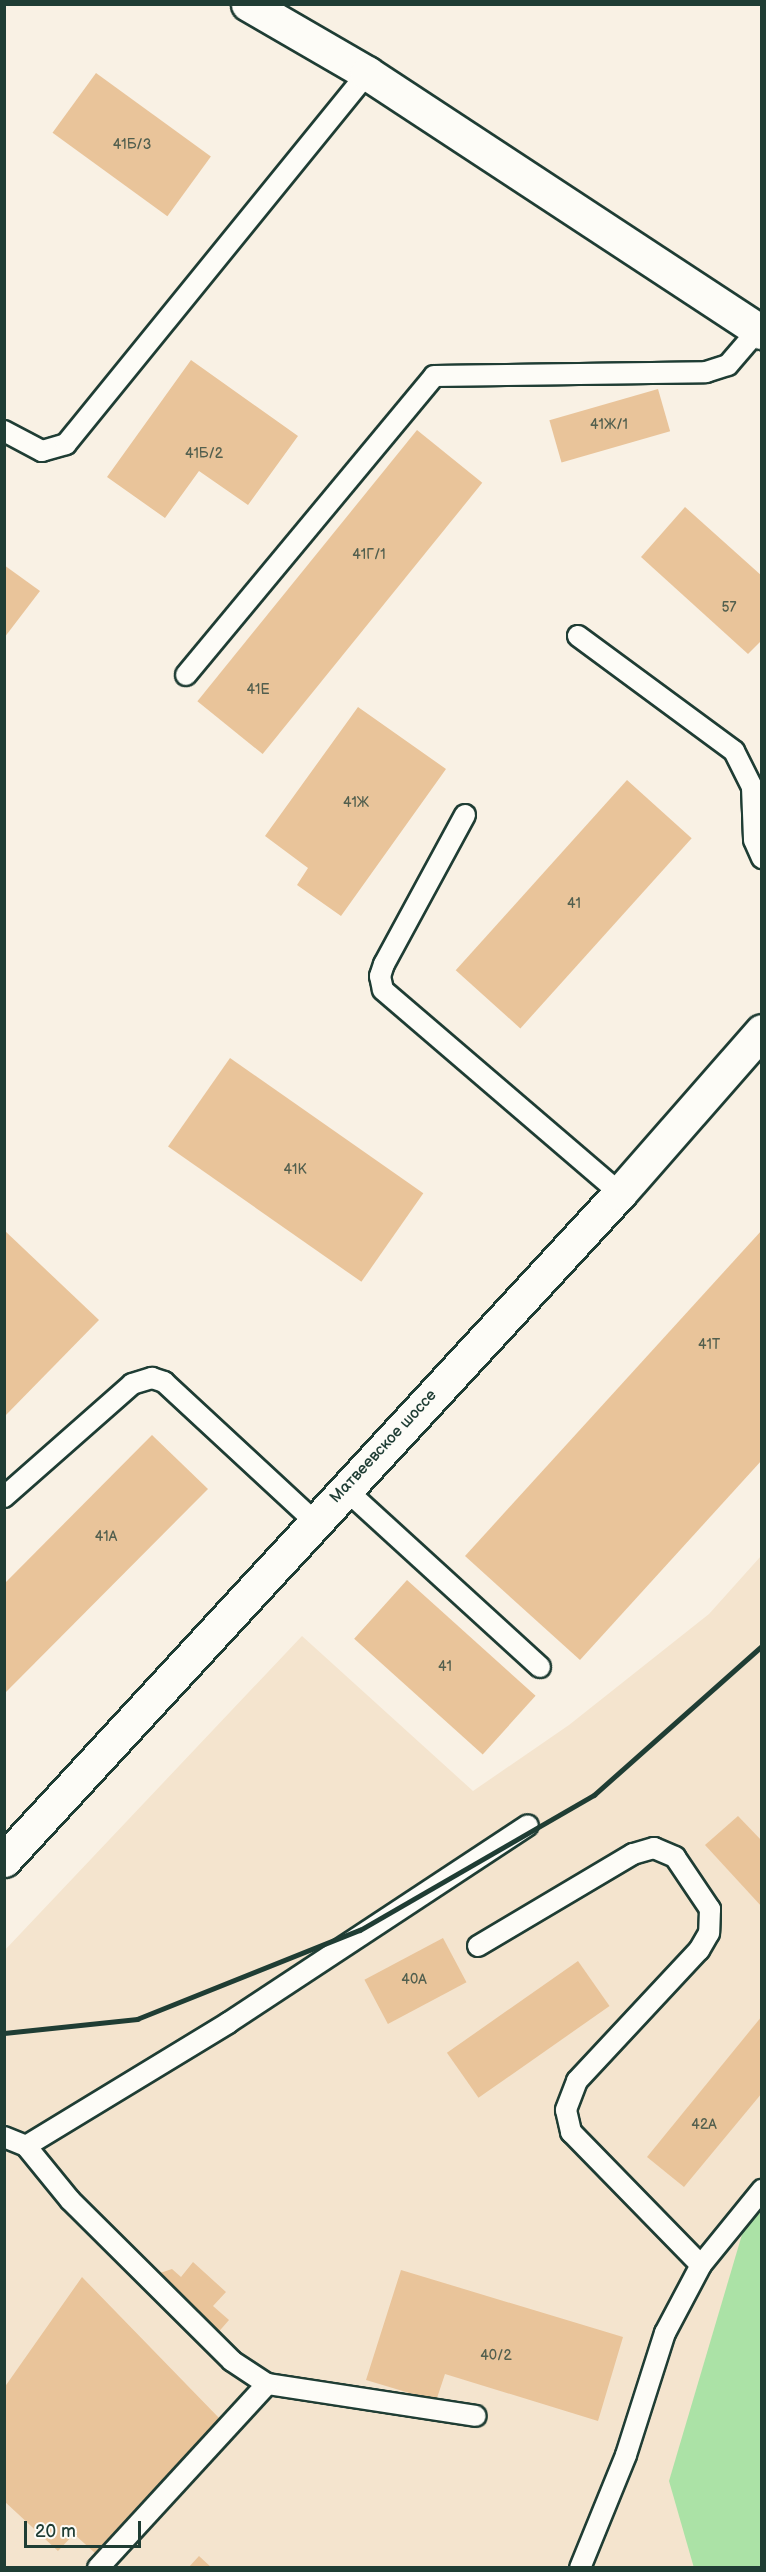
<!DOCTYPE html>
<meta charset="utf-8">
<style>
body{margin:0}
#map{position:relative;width:766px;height:2572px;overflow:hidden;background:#f9f1e4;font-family:"Balsamiq Sans",sans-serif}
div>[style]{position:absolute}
.built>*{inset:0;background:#f4e4ce}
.green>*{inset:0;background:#abe2a6}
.building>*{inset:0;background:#e9c49a;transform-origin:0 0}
.roads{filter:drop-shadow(2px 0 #1f3d34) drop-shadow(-2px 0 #1f3d34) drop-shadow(0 2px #1f3d34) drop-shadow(0 -2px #1f3d34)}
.lane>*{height:20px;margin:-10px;padding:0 10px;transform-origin:10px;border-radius:10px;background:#fdfcf7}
.street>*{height:33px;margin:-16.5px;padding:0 16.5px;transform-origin:16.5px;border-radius:16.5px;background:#fdfcf7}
.secondary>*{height:33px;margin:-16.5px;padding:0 16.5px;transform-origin:16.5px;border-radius:16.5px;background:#fdfcf7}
.rail>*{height:4.5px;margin:-2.25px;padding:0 2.25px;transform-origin:2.25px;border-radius:2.25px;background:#1f3d34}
span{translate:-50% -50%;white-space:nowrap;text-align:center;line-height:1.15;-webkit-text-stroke:6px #fdfcf7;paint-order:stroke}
.number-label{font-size:14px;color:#525f4e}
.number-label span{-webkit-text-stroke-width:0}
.street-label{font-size:16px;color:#1f3d34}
.frame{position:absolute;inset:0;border:6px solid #1f3d34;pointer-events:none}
.scale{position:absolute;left:24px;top:2521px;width:117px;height:27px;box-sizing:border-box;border:3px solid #1f3d34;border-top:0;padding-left:8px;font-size:18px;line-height:21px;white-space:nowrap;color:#1f3d34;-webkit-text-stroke:4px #fdfcf7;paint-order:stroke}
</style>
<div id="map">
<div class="built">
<div style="clip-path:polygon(761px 1556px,761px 2567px,5px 2567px,4px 1951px,302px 1636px,473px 1791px,569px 1725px,709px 1614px)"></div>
</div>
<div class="green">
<div style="clip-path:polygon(761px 2200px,761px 2567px,694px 2568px,669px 2481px,746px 2221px)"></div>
</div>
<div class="building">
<div style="left:96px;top:73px;width:142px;height:74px;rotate:36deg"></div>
<div style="clip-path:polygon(191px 360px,298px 436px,248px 505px,199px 471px,165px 518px,107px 477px)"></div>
<div style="left:658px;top:389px;width:44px;height:113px;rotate:74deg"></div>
<div style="left:417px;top:430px;width:84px;height:349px;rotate:39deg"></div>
<div style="clip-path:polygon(685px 507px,762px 576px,762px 640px,748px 654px,641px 557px)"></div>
<div style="clip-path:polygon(4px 565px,40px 591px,4px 638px)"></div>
<div style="clip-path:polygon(358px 707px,446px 769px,341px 916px,297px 885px,308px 868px,265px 836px)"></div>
<div style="left:627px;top:780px;width:87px;height:256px;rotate:42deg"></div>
<div style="left:230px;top:1058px;width:236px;height:108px;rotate:35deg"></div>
<div style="clip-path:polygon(4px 1230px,99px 1320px,4px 1417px)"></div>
<div style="clip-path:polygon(762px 1230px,762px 1460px,580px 1660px,465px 1556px)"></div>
<div style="clip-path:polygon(152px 1435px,208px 1489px,4px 1694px,4px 1584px)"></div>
<div style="left:407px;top:1580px;width:173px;height:79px;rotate:42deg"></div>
<div style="clip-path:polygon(738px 1816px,762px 1841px,762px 1907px,705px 1845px)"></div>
<div style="left:443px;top:1938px;width:50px;height:89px;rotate:62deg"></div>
<div style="left:578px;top:1961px;width:55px;height:160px;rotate:55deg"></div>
<div style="clip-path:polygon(762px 2016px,762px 2093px,684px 2187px,647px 2157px)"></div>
<div style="clip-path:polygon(193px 2262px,226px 2292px,213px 2306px,229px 2320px,215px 2336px,160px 2273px,172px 2269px,181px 2277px)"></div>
<div style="clip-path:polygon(401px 2270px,623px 2337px,598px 2421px,445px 2374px,436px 2401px,366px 2380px)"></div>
<div style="clip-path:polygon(82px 2277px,220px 2419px,95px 2553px,74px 2534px,58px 2551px,4px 2501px,4px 2388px)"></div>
<div style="clip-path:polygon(199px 2556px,212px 2568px,188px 2568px)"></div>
</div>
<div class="roads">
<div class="lane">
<div style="left:4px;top:431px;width:43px;rotate:27.8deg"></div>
<div style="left:42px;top:451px;width:25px;rotate:-16deg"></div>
<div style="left:66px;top:444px;width:478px;rotate:-50.9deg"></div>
<div style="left:578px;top:636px;width:194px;rotate:36.4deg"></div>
<div style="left:734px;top:751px;width:40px;rotate:63.4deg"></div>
<div style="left:752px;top:787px;width:53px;rotate:87.8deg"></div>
<div style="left:754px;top:840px;width:20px;rotate:66deg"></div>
<div style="left:186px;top:675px;width:388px;rotate:-50.3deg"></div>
<div style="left:434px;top:376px;width:272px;rotate:-0.8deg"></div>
<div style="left:706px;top:372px;width:23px;rotate:-18deg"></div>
<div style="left:728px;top:365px;width:46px;rotate:-49.4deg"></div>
<div style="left:465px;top:815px;width:170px;rotate:118.5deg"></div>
<div style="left:384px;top:964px;width:13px;rotate:108deg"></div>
<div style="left:380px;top:976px;width:14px;rotate:78deg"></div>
<div style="left:383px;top:990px;width:312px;rotate:40.6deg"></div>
<div style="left:345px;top:1489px;width:264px;rotate:42.4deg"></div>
<div style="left:4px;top:1497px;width:171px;rotate:-41.4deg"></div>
<div style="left:132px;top:1384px;width:21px;rotate:-17deg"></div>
<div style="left:152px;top:1378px;width:13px;rotate:18deg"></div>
<div style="left:164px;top:1382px;width:206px;rotate:42.8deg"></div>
<div style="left:478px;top:1946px;width:180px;rotate:-30.7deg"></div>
<div style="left:633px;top:1854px;width:22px;rotate:-16deg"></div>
<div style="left:654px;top:1848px;width:23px;rotate:23deg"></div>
<div style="left:675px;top:1857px;width:63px;rotate:56.1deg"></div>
<div style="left:710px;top:1909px;width:24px;rotate:92deg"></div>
<div style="left:709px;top:1933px;width:20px;rotate:120deg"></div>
<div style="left:699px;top:1950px;width:179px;rotate:133deg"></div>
<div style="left:577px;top:2081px;width:31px;rotate:111deg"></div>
<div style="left:566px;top:2110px;width:23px;rotate:77deg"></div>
<div style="left:571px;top:2132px;width:186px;rotate:45.7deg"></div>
<div style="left:4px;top:2137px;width:24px;rotate:22deg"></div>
<div style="left:26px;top:2146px;width:70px;rotate:50.8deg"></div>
<div style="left:70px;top:2200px;width:228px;rotate:44.8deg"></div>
<div style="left:232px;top:2361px;width:42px;rotate:33.3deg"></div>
<div style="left:267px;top:2384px;width:211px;rotate:8.7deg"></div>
<div style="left:26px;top:2146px;width:237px;rotate:-31.3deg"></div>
<div style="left:228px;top:2023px;width:359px;rotate:-33.4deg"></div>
<div style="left:98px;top:2568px;width:250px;rotate:-47.4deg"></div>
<div style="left:580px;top:2568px;width:122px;rotate:-67.8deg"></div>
<div style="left:626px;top:2455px;width:128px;rotate:-72.3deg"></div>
<div style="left:665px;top:2333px;width:77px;rotate:-62.1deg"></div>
<div style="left:701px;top:2265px;width:97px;rotate:-50.9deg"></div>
</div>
<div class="street">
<div style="left:248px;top:4px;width:138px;rotate:30.1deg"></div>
<div style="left:367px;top:73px;width:472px;rotate:33.3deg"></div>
</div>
<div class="secondary">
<div style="left:4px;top:1860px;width:908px;rotate:-47.28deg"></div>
<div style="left:620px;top:1193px;width:215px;rotate:-48.8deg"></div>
</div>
</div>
<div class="rail">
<div style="left:4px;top:2033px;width:134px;rotate:-6deg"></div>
<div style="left:137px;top:2019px;width:240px;rotate:-21.8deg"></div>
<div style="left:360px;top:1930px;width:270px;rotate:-30deg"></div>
<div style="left:594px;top:1795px;width:225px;rotate:-41.6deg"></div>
</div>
<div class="number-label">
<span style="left:132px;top:145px">41Б/3</span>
<span style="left:609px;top:425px">41Ж/1</span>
<span style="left:204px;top:454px">41Б/2</span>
<span style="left:369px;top:555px">41Г/1</span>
<span style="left:729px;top:608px">57</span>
<span style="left:258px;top:690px">41Е</span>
<span style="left:356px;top:803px">41Ж</span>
<span style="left:574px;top:904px">41</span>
<span style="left:295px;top:1170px">41К</span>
<span style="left:709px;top:1345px">41Т</span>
<span style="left:106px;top:1537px">41А</span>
<span style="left:445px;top:1667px">41</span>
<span style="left:414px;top:1980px">40А</span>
<span style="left:704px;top:2125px">42А</span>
<span style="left:496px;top:2356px">40/2</span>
</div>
<div class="street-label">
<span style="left:384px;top:1447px;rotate:-47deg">Матвеевское шоссе</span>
</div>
<div class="frame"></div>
<div class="scale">20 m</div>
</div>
